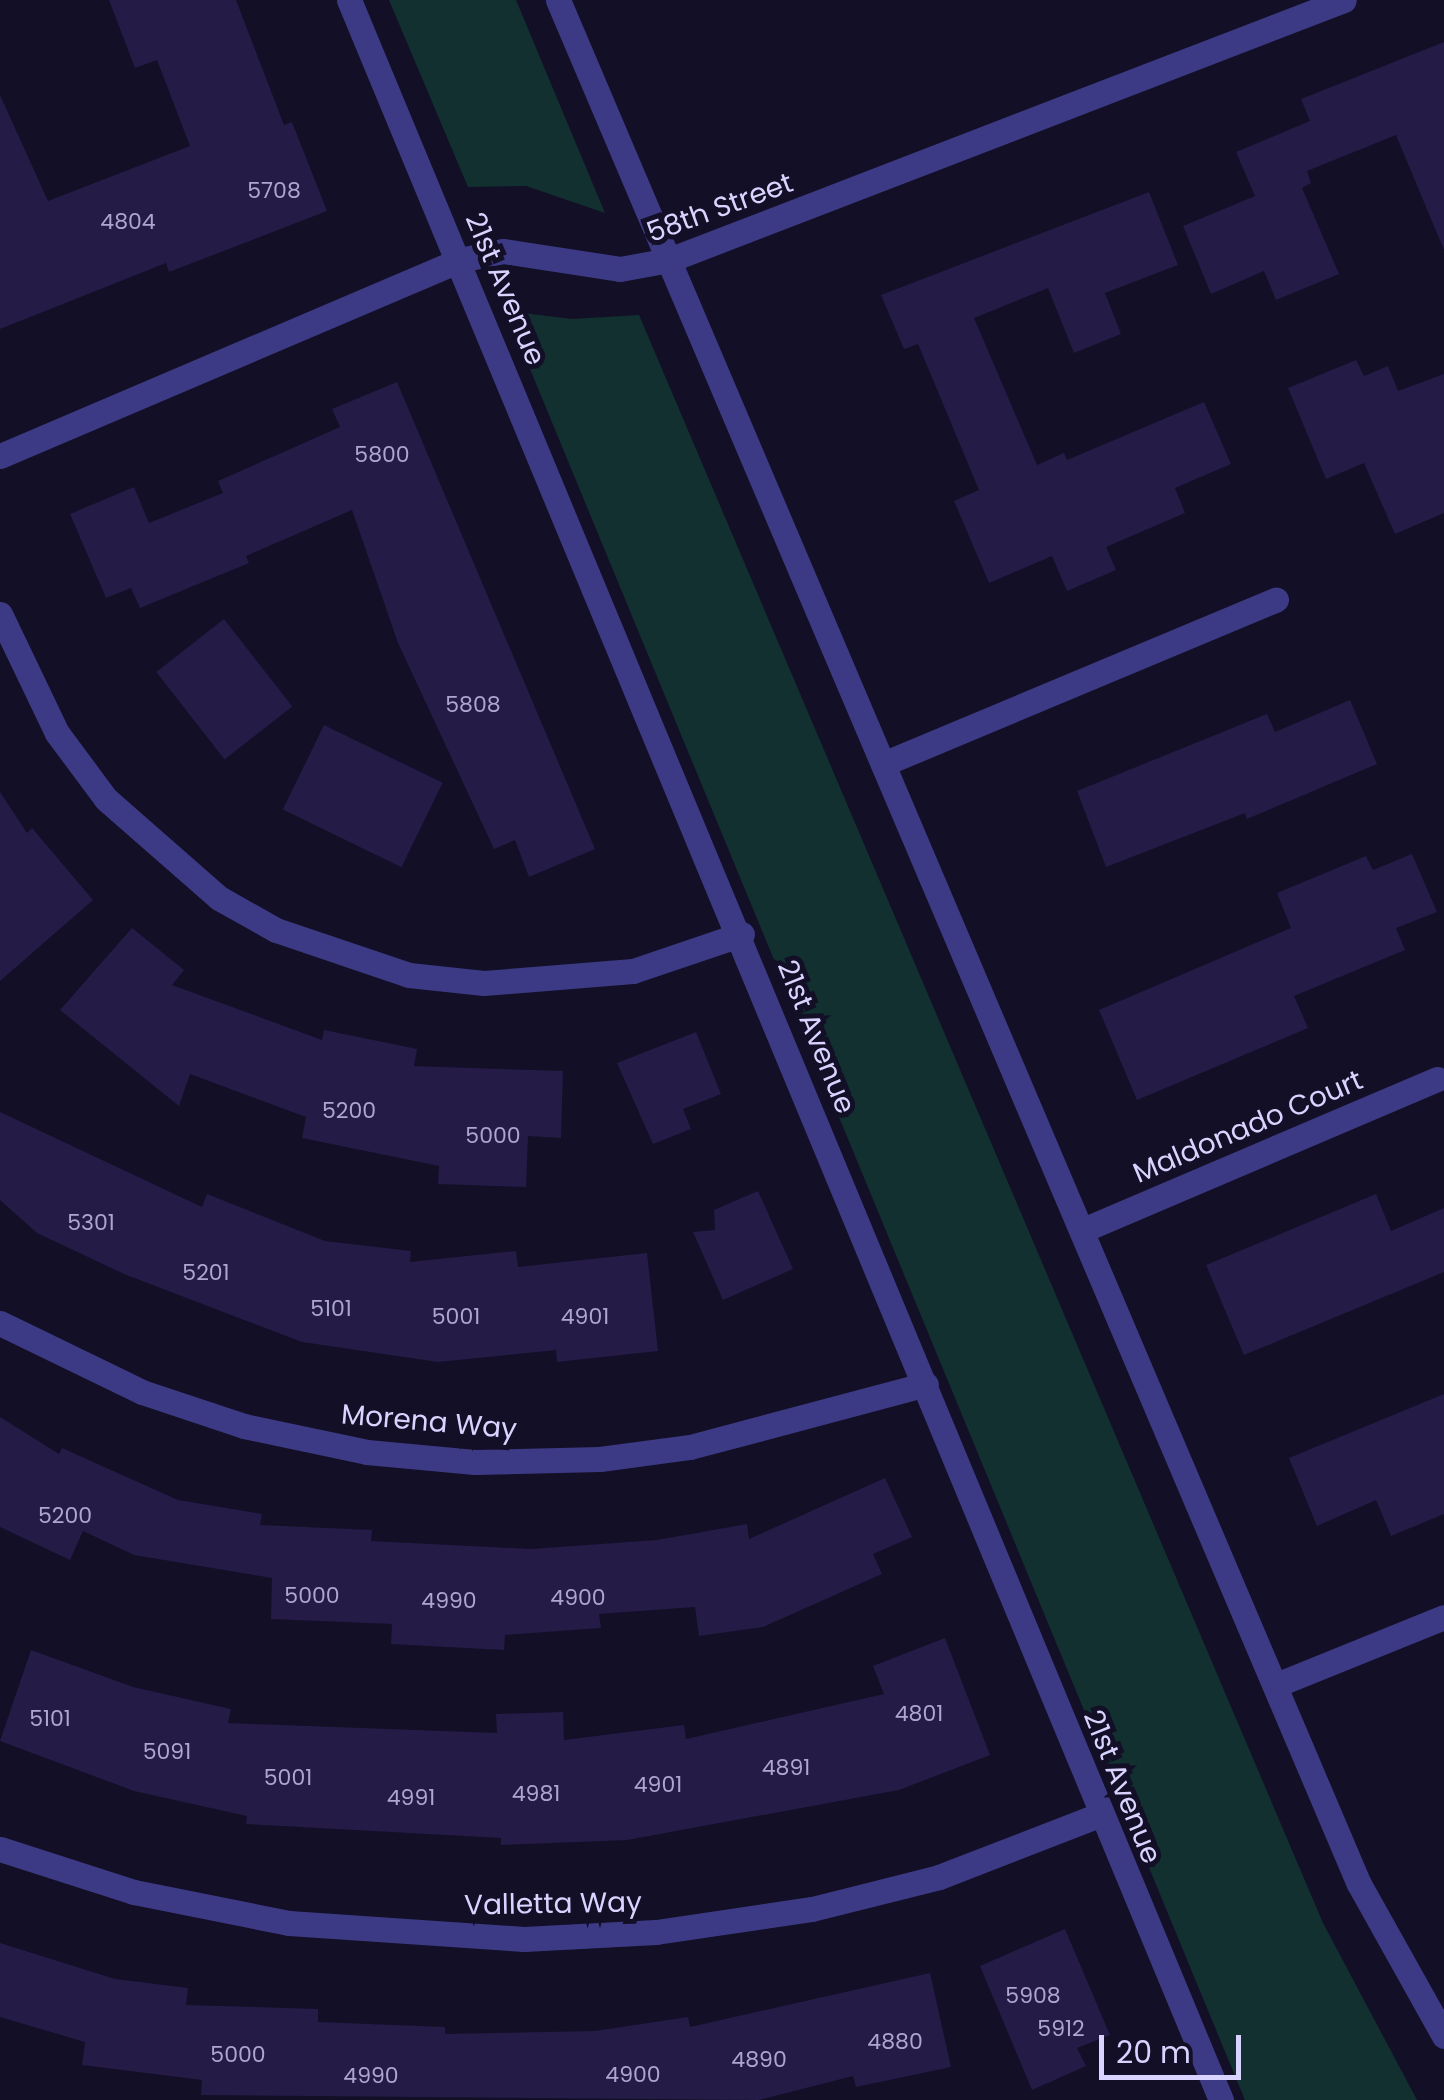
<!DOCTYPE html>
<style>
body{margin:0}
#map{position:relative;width:1444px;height:2100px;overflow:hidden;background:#130f26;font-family:Poppins,sans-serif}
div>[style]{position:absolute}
.green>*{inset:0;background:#12302f}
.building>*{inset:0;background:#241b47;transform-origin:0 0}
.minor>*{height:25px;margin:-12.5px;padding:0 12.5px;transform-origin:12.5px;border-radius:12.5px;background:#3d3a85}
span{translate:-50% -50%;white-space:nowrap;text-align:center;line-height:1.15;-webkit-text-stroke:10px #130f26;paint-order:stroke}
.number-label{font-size:22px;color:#aca6d1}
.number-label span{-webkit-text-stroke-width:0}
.street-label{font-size:28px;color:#d9d4ff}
.scale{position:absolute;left:1099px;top:2035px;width:142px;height:45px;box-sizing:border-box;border:5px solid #d9d4ff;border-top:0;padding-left:12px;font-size:30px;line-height:35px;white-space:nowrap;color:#d9d4ff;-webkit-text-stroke:8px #130f26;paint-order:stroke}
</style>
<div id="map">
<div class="green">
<div style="clip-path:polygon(389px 0,516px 0,605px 213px,526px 186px,468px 187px)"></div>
<div style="clip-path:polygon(506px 311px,572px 319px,639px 315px,1323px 1923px,1417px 2100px,1245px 2100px)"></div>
</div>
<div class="building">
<div style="clip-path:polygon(109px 0,236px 0,284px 125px,292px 122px,327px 211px,169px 272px,166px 263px,0 329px,0 95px,48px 201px,190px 146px,157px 60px,135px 68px)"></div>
<div style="clip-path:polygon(1444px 42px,1444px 250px,1396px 135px,1307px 171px,1311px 183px,1302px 188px,1339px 274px,1276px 300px,1264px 271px,1211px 294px,1183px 226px,1255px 196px,1236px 152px,1310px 121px,1301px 99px)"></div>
<div style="clip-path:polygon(1149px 192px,1178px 265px,1105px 293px,1121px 334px,1074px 353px,1048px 288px,974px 318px,1037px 465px,1064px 453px,1067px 460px,1204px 402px,1231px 464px,1175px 488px,1185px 513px,1106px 547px,1116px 570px,1067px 591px,1052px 556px,989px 583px,954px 501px,979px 490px,918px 344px,904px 349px,881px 295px)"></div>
<div style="clip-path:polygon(1356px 360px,1364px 376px,1388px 366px,1398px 391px,1444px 374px,1444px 513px,1395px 534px,1364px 463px,1326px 479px,1288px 388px)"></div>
<div style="clip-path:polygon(397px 382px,595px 849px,529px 877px,515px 840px,494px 849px,398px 643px,352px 510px,246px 556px,249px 563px,140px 608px,131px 588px,106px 598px,70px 514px,134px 487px,149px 523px,223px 493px,218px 481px,340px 427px,332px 409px)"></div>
<div style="left:224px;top:619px;width:111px;height:86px;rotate:52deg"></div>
<div style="clip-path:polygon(1350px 700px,1377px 764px,1247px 819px,1245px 813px,1106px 867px,1077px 791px,1267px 714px,1275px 732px)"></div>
<div style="left:324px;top:725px;width:132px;height:94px;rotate:26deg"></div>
<div style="clip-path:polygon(0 792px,27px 833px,32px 828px,93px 900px,0 981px)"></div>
<div style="clip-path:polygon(1412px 854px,1437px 912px,1396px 928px,1405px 950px,1294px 996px,1308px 1028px,1137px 1100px,1099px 1010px,1291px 928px,1277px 893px,1366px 856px,1373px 870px)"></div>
<div style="clip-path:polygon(132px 928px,184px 970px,172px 985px,322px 1040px,324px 1030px,417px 1049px,414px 1066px,563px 1071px,561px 1138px,528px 1136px,526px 1187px,438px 1184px,439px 1166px,302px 1138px,306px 1117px,190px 1074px,179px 1106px,60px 1010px)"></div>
<div style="clip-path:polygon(696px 1032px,721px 1094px,683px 1109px,691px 1129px,653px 1144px,617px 1063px)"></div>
<div style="clip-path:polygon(0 1112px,202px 1207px,207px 1194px,325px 1241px,411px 1251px,410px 1262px,516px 1251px,518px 1267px,647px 1253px,658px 1351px,557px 1362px,556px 1350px,438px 1362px,302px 1342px,124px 1274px,37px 1233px,0 1200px)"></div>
<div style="clip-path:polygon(758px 1191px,793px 1269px,723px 1300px,693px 1232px,715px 1230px,714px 1210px)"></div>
<div style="clip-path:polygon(1376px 1194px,1391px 1231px,1444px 1208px,1444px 1272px,1244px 1355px,1206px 1265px)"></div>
<div style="clip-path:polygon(1444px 1394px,1444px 1514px,1391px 1536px,1376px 1500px,1317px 1526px,1289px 1458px)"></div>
<div style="clip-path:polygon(0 1417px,59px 1454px,62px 1448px,178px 1500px,262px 1514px,260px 1525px,372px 1530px,371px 1541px,531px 1549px,657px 1540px,747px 1524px,749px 1539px,885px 1478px,912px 1537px,873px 1554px,882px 1574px,763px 1627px,699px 1636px,695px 1607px,599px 1614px,601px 1628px,505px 1635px,504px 1650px,391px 1644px,392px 1624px,271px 1619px,272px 1578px,134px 1555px,83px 1531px,70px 1560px,0 1527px)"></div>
<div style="clip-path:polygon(945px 1638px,990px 1755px,899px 1790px,627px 1840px,501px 1845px,501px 1838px,246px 1824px,247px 1816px,134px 1791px,0 1741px,31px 1650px,133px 1687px,231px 1709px,228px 1723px,497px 1733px,496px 1714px,563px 1712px,564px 1740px,684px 1725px,686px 1739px,884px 1694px,873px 1666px)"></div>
<div style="clip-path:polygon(1065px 1929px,1110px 2035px,1077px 2048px,1086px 2066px,1032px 2090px,980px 1966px)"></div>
<div style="clip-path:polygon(0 1943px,115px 1979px,188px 1988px,186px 2005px,318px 2009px,318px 2022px,445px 2027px,445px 2034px,595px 2031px,688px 2017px,690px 2027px,930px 1973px,951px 2067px,856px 2087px,853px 2076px,759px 2100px,201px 2095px,202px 2080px,82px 2065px,85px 2042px,0 2017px)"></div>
</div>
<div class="minor">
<div style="left:349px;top:0;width:2274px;rotate:67.45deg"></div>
<div style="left:558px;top:0;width:2047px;rotate:66.97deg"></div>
<div style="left:1359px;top:1884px;width:174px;rotate:60.8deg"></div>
<div style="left:0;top:456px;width:500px;rotate:-23.08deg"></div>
<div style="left:460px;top:260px;width:44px;rotate:-11.8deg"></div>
<div style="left:503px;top:251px;width:118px;rotate:8.7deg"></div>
<div style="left:620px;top:269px;width:50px;rotate:-10.4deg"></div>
<div style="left:669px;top:260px;width:723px;rotate:-21.07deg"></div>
<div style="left:0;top:614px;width:132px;rotate:64.4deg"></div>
<div style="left:57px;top:733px;width:82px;rotate:53.4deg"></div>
<div style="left:106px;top:799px;width:150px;rotate:41.2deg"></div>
<div style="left:219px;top:898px;width:65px;rotate:29.3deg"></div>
<div style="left:276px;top:930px;width:140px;rotate:18.7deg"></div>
<div style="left:409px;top:975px;width:75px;rotate:6.1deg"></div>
<div style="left:484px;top:983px;width:149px;rotate:-4.6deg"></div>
<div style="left:633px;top:971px;width:115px;rotate:-18.7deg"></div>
<div style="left:883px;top:764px;width:426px;rotate:-22.7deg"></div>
<div style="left:1083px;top:1230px;width:385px;rotate:-23.1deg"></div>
<div style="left:0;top:1323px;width:158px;rotate:25.9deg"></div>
<div style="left:142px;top:1392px;width:108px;rotate:18.4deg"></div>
<div style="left:244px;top:1426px;width:126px;rotate:11.9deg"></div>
<div style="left:367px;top:1452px;width:108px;rotate:5.3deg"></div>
<div style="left:475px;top:1462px;width:125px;rotate:-1.4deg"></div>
<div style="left:600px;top:1459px;width:91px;rotate:-7.6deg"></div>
<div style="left:690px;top:1447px;width:244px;rotate:-14.9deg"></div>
<div style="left:1276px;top:1685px;width:181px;rotate:-22deg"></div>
<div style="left:0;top:1849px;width:141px;rotate:17.8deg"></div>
<div style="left:134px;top:1892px;width:158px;rotate:11.3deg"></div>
<div style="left:289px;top:1923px;width:236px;rotate:3.9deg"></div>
<div style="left:524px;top:1939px;width:132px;rotate:-3deg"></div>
<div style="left:656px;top:1932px;width:158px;rotate:-8.4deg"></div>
<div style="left:812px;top:1909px;width:131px;rotate:-14.1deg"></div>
<div style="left:939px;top:1877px;width:172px;rotate:-21.2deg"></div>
</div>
<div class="number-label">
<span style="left:274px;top:191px">5708</span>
<span style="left:128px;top:222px">4804</span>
<span style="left:382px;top:455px">5800</span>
<span style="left:473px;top:705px">5808</span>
<span style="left:349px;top:1111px">5200</span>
<span style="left:493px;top:1136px">5000</span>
<span style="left:91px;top:1223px">5301</span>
<span style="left:206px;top:1273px">5201</span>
<span style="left:331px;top:1309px">5101</span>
<span style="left:456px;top:1317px">5001</span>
<span style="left:585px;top:1317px">4901</span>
<span style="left:65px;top:1516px">5200</span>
<span style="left:312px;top:1596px">5000</span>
<span style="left:578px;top:1598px">4900</span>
<span style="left:449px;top:1601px">4990</span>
<span style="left:919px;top:1714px">4801</span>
<span style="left:50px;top:1719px">5101</span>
<span style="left:167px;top:1752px">5091</span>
<span style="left:786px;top:1768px">4891</span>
<span style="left:288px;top:1778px">5001</span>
<span style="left:658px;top:1785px">4901</span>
<span style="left:536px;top:1794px">4981</span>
<span style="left:411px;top:1798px">4991</span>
<span style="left:1033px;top:1996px">5908</span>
<span style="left:1061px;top:2029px">5912</span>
<span style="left:895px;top:2042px">4880</span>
<span style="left:238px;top:2055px">5000</span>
<span style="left:759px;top:2060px">4890</span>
<span style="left:633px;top:2075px">4900</span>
<span style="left:371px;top:2076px">4990</span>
</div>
<div class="street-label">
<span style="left:720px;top:208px;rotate:-20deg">58th Street</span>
<span style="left:505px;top:289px;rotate:67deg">21st Avenue</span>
<span style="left:816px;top:1037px;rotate:68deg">21st Avenue</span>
<span style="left:1248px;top:1127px;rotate:-23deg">Maldonado Court</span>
<span style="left:429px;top:1422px;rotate:5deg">Morena Way</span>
<span style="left:1122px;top:1787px;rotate:68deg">21st Avenue</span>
<span style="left:553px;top:1904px;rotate:-1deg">Valletta Way</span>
</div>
<div class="scale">20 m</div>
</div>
